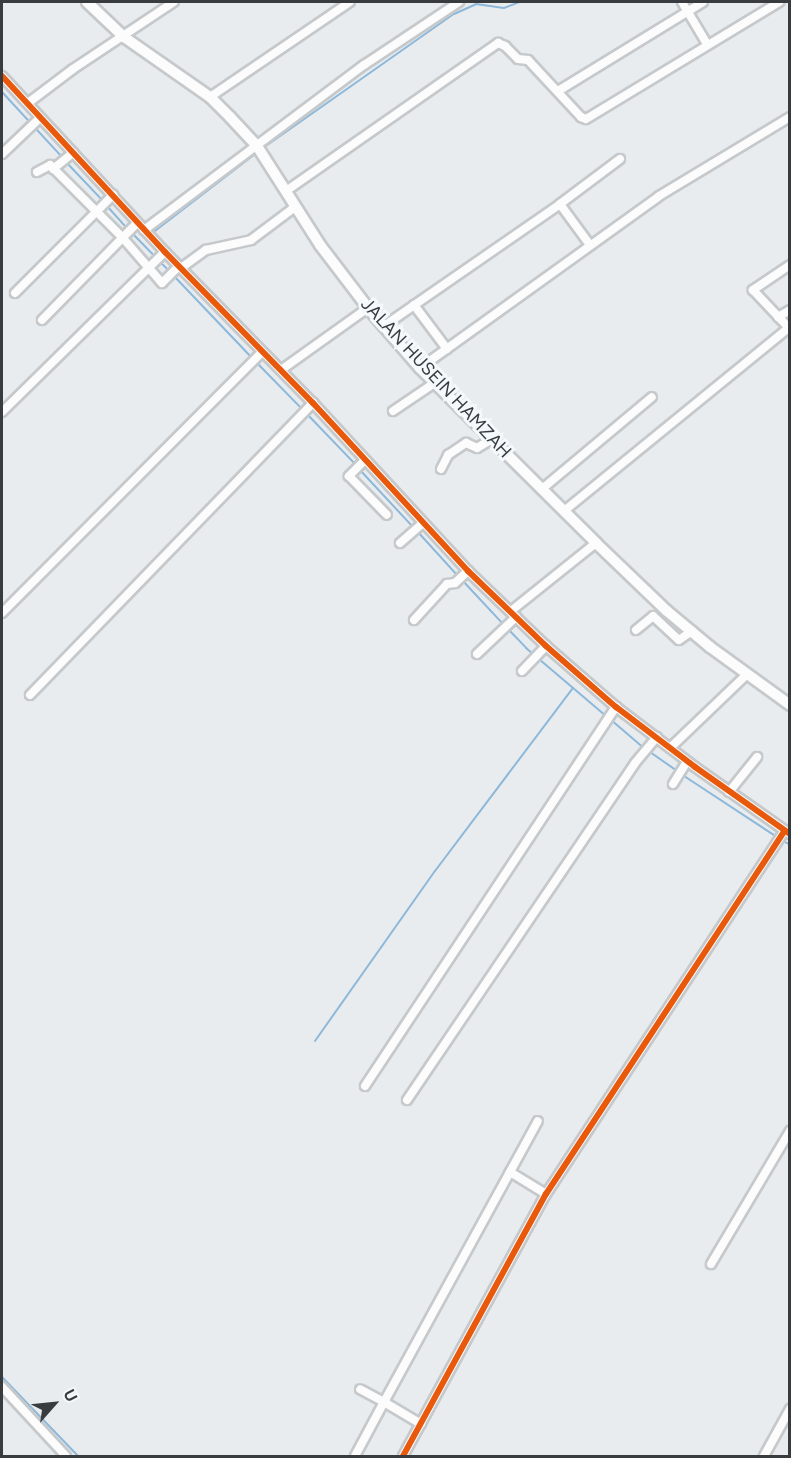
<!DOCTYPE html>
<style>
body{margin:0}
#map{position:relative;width:791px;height:1458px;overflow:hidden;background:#e8ecef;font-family:Figtree,sans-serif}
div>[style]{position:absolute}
.stream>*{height:2px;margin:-1px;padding:0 1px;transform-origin:1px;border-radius:1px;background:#8db8da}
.roads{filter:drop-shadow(2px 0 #c6c9cb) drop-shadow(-2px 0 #c6c9cb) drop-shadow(0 2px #c6c9cb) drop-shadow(0 -2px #c6c9cb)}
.minor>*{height:8px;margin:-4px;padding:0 4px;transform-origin:4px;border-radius:4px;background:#fcfcfd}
.tertiary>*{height:10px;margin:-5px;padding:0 5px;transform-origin:5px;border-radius:5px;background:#fcfcfd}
.cycleway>*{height:6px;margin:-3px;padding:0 3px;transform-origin:3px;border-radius:3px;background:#e8590c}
span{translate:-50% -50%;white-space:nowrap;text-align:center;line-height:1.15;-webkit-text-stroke:6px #f4f9fe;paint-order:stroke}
.street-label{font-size:18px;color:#393c3e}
.frame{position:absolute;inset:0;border:3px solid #393c3e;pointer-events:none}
.north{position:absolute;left:24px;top:1374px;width:60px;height:60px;-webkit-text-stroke:4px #f4f9fe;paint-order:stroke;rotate:63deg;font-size:16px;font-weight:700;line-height:24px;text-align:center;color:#393c3e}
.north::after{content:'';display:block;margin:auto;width:21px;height:27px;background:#393c3e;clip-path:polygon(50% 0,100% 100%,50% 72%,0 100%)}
</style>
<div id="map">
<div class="stream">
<div style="left:2px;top:92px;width:88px;rotate:47.3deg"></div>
<div style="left:2px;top:147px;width:37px;rotate:-45deg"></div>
<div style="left:263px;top:148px;width:233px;rotate:-35.1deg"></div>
<div style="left:454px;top:14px;width:24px;rotate:-24deg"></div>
<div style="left:476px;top:4px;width:28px;rotate:8deg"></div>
<div style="left:504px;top:8px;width:17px;rotate:-21deg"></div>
<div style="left:66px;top:162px;width:54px;rotate:46.5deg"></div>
<div style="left:107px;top:206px;width:30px;rotate:48deg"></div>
<div style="left:131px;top:232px;width:54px;rotate:45.7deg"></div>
<div style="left:151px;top:234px;width:133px;rotate:-37.6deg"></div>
<div style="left:173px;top:275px;width:115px;rotate:46.4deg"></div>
<div style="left:256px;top:362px;width:66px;rotate:45.6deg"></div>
<div style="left:306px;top:413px;width:72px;rotate:46.1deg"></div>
<div style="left:360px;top:470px;width:78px;rotate:47.1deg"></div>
<div style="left:417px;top:531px;width:61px;rotate:47.7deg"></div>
<div style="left:462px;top:580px;width:60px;rotate:47deg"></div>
<div style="left:507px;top:628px;width:28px;rotate:46deg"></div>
<div style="left:526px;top:648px;width:105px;rotate:40.4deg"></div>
<div style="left:610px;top:719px;width:46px;rotate:40.6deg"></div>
<div style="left:650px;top:752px;width:33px;rotate:35deg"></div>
<div style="left:681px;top:774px;width:115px;rotate:33.3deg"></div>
<div style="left:782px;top:840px;width:9px;rotate:32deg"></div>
<div style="left:315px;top:1041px;width:208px;rotate:-54.8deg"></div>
<div style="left:435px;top:871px;width:229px;rotate:-53deg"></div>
<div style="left:2px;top:1377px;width:110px;rotate:46.1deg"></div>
</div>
<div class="roads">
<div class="minor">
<div style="left:682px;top:2px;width:49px;rotate:59.2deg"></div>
<div style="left:2px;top:76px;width:240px;rotate:47.2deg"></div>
<div style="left:165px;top:252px;width:211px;rotate:45.6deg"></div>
<div style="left:313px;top:403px;width:229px;rotate:47.3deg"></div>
<div style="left:468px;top:571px;width:108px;rotate:43.9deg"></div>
<div style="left:546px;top:646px;width:93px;rotate:41.1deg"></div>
<div style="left:616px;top:707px;width:99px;rotate:37.2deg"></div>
<div style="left:695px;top:767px;width:116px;rotate:35.2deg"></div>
<div style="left:558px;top:91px;width:170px;rotate:-31.5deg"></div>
<div style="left:210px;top:97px;width:169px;rotate:-34.2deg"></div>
<div style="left:28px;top:103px;width:56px;rotate:-37.1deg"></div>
<div style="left:73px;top:69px;width:121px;rotate:-33.6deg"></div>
<div style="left:2px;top:154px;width:52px;rotate:-43.5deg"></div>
<div style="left:53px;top:169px;width:26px;rotate:-39deg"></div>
<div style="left:37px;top:172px;width:15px;rotate:-28deg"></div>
<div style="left:50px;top:165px;width:102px;rotate:45deg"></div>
<div style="left:122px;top:237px;width:61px;rotate:49deg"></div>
<div style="left:162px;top:283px;width:24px;rotate:-45deg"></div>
<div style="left:286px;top:191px;width:259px;rotate:-34.9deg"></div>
<div style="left:498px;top:43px;width:8px;rotate:23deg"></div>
<div style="left:505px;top:46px;width:18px;rotate:45deg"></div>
<div style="left:518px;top:59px;width:10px;rotate:6deg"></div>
<div style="left:528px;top:60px;width:78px;rotate:47.1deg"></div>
<div style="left:581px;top:117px;width:5px;rotate:22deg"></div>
<div style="left:586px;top:119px;width:226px;rotate:-31.2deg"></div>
<div style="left:560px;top:204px;width:51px;rotate:53.8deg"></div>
<div style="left:144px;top:230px;width:275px;rotate:-36.9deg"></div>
<div style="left:364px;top:65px;width:114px;rotate:-33.6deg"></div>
<div style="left:790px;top:265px;width:45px;rotate:146deg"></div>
<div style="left:753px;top:290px;width:54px;rotate:46.5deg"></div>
<div style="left:181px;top:268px;width:31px;rotate:-36deg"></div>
<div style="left:206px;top:250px;width:46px;rotate:-12.5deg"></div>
<div style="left:251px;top:240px;width:55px;rotate:-36.9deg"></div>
<div style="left:15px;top:293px;width:139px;rotate:-45deg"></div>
<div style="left:414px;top:305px;width:55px;rotate:53.1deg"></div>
<div style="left:778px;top:317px;width:14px;rotate:-30deg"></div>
<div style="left:42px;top:320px;width:136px;rotate:-45.6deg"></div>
<div style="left:384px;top:326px;width:214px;rotate:-34.7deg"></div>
<div style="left:560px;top:204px;width:75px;rotate:-36.9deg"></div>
<div style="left:420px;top:368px;width:294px;rotate:-35.7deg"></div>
<div style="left:659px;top:196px;width:153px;rotate:-31.1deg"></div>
<div style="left:281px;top:370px;width:107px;rotate:-35.5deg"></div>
<div style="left:393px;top:411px;width:52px;rotate:-34deg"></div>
<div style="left:2px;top:412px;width:228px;rotate:-44.5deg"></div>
<div style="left:365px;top:460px;width:23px;rotate:135deg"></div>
<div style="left:349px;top:476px;width:54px;rotate:45.7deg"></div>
<div style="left:441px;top:469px;width:16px;rotate:-63deg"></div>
<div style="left:448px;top:455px;width:22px;rotate:-34deg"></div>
<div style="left:466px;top:443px;width:12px;rotate:24deg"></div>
<div style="left:477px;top:448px;width:17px;rotate:-31deg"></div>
<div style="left:542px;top:489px;width:143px;rotate:-39.9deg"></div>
<div style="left:564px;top:511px;width:289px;rotate:-39.2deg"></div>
<div style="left:400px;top:543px;width:30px;rotate:-41deg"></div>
<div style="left:511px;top:611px;width:109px;rotate:-38.7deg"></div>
<div style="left:2px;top:613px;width:368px;rotate:-45.1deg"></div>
<div style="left:414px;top:620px;width:49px;rotate:-47.5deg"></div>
<div style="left:447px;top:584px;width:8px;rotate:-7deg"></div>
<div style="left:455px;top:583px;width:18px;rotate:-43deg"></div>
<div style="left:636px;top:630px;width:22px;rotate:-39deg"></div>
<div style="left:653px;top:616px;width:35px;rotate:43deg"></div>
<div style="left:679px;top:640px;width:16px;rotate:-35deg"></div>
<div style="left:477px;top:654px;width:54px;rotate:-43.5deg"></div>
<div style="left:522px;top:671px;width:35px;rotate:-46deg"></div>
<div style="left:30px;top:695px;width:407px;rotate:-45.9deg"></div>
<div style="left:670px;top:748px;width:105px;rotate:-43.8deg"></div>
<div style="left:673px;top:784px;width:26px;rotate:-58deg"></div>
<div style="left:729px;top:792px;width:45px;rotate:-51.3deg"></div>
<div style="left:365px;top:1086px;width:455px;rotate:-56.5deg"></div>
<div style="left:407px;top:1100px;width:407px;rotate:-55.9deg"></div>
<div style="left:635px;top:763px;width:34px;rotate:-50deg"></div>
<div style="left:510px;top:1172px;width:42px;rotate:31.4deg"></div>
<div style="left:711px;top:1264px;width:155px;rotate:-59.3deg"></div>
<div style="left:2px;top:1387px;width:94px;rotate:47.2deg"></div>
<div style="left:421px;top:1424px;width:43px;rotate:-149.3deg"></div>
<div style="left:384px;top:1402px;width:320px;rotate:-61.3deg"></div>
<div style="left:355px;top:1456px;width:61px;rotate:-61.8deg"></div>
<div style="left:384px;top:1402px;width:27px;rotate:-152deg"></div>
<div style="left:403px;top:1456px;width:298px;rotate:-61.4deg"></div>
<div style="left:546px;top:1194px;width:434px;rotate:-56.7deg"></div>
<div style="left:764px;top:1456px;width:54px;rotate:-61deg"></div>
</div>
<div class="tertiary">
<div style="left:87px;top:2px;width:51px;rotate:43.4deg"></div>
<div style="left:124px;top:37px;width:105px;rotate:34.9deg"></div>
<div style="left:210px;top:97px;width:28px;rotate:45deg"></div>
<div style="left:230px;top:117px;width:40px;rotate:47deg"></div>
<div style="left:257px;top:146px;width:117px;rotate:57.5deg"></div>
<div style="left:320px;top:245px;width:79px;rotate:52.7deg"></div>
<div style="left:368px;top:308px;width:79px;rotate:49.1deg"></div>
<div style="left:420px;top:368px;width:248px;rotate:44.8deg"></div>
<div style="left:596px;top:543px;width:98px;rotate:43.8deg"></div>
<div style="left:667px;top:611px;width:56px;rotate:39.9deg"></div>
<div style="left:710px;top:647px;width:99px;rotate:35.9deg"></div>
</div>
</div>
<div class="cycleway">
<div style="left:2px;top:76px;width:240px;rotate:47.2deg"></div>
<div style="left:165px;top:252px;width:211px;rotate:45.6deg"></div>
<div style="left:313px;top:403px;width:229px;rotate:47.3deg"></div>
<div style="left:468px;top:571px;width:108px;rotate:43.9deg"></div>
<div style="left:546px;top:646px;width:93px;rotate:41.1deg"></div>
<div style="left:616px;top:707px;width:99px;rotate:37.2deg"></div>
<div style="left:695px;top:767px;width:116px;rotate:35.2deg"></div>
<div style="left:403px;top:1456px;width:298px;rotate:-61.4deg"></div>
<div style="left:546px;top:1194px;width:434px;rotate:-56.7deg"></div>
</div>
<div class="street-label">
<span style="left:436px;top:378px;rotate:47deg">JALAN HUSEIN HAMZAH</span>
</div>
<div class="frame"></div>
<div class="north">U</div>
</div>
